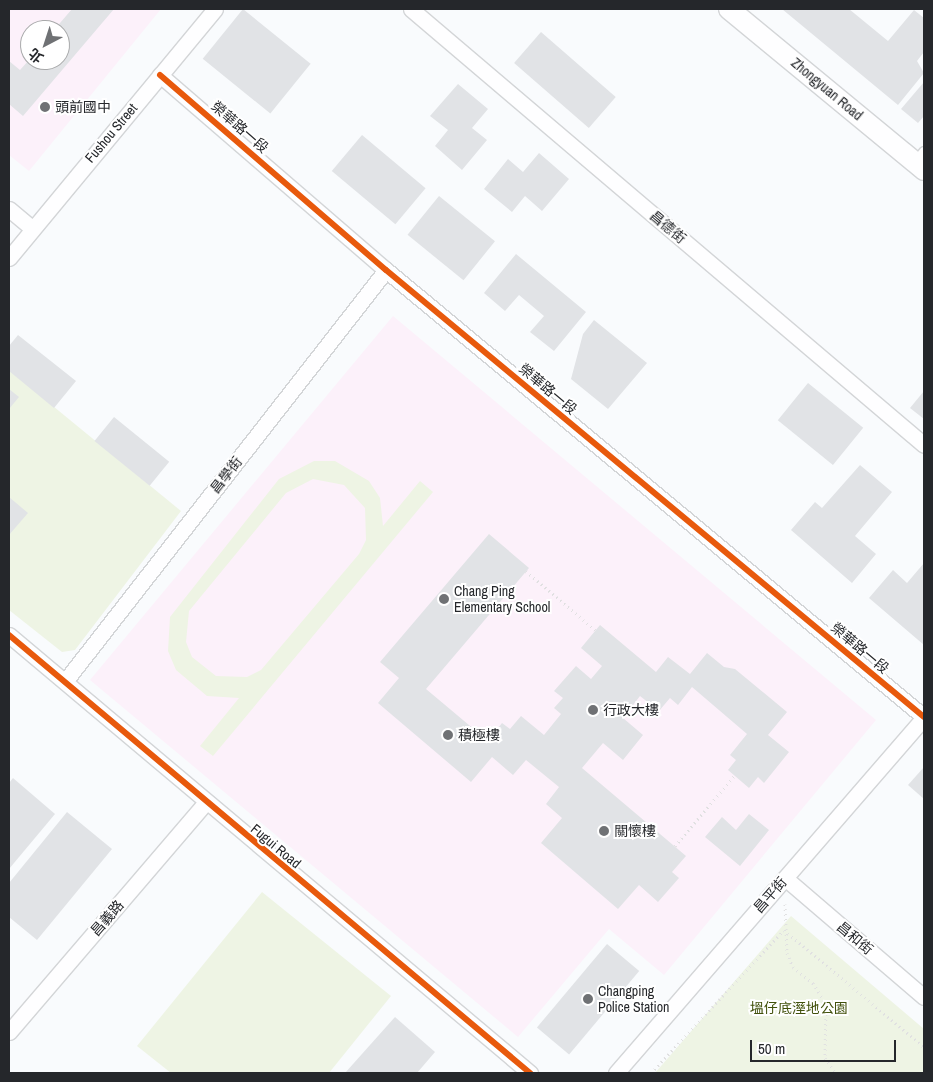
<!DOCTYPE html>
<meta charset="utf-8">
<style>
body{margin:0}
#map{position:relative;width:933px;height:1082px;overflow:hidden;background:#f9fbfd;font-family:"Archivo Narrow","Noto Sans TC",sans-serif}
div>[style]{position:absolute}
.education>*{inset:0;background:#fcf1fa}
.green>*{inset:0;background:#eef4e4}
.building>*{inset:0;background:#e1e3e6;transform-origin:0 0}
.path>*{height:3px;margin-top:-1.5px;transform-origin:0;background:repeating-linear-gradient(90deg,#e0e0e1 0 1px,transparent 0 5px)}
.roads{filter:drop-shadow(1px 0 #d3d5d7) drop-shadow(-1px 0 #d3d5d7) drop-shadow(0 1px #d3d5d7) drop-shadow(0 -1px #d3d5d7)}
.service>*{height:8px;margin:-4px;padding:0 4px;transform-origin:4px;border-radius:4px;background:#fefeff}
.minor>*{height:15px;margin:-7.5px;padding:0 7.5px;transform-origin:7.5px;border-radius:7.5px;background:#fefeff}
.tertiary>*{height:20px;margin:-10px;padding:0 10px;transform-origin:10px;border-radius:10px;background:#fefeff}
.cycleway>*{height:6px;margin:-3px;padding:0 3px;transform-origin:3px;border-radius:3px;background:#e8590c}
.dots>*{width:14px;height:14px;translate:-50% -50%;box-sizing:border-box;border:2px solid #fff;border-radius:50%}
span{translate:-50% -50%;white-space:nowrap;text-align:center;line-height:1.15;-webkit-text-stroke:4px #fff;paint-order:stroke}
.street-label{font-size:14px;color:#25272b}
.poi-label{font-size:14px;color:#25272b}
.left{translate:0 -50%;text-align:left}
.park-label{font-size:14px;color:#42510c}
.frame{position:absolute;inset:0;border:10px solid #25272b;pointer-events:none}
.north{position:absolute;left:20px;top:20px;width:50px;height:50px;box-sizing:border-box;background:#fff;border:1px solid #a8a9aa;border-radius:50%;rotate:220deg;font-size:14px;font-weight:700;line-height:20px;text-align:center;color:#25272b}
.north::after{content:'';display:block;margin:auto;width:18px;height:22px;background:#6f7174;clip-path:polygon(50% 0,100% 100%,50% 72%,0 100%)}
.scale{position:absolute;left:750px;top:1040px;width:146px;height:22px;box-sizing:border-box;border:2px solid #25272b;border-top:0;padding-left:6px;font-size:15px;line-height:18px;white-space:nowrap;color:#25272b;-webkit-text-stroke:4px #fff;paint-order:stroke}
</style>
<div id="map">
<div class="education">
<div style="clip-path:polygon(evenodd,9px 9px,161px 9px,29px 171px,9px 155px,9px 9px,30px 30px,60px 30px,60px 60px,30px 60px,30px 30px)"></div>
<div style="clip-path:polygon(393px 316px,876px 720px,664px 975px,609px 929px,518px 1037px,90px 680px)"></div>
</div>
<div class="green">
<div style="clip-path:polygon(9px 370px,181px 511px,75px 650px,62px 652px,9px 610px)"></div>
<div style="clip-path:polygon(evenodd,314px 461px,335px 461px,369px 481px,380px 498px,383px 526px,420px 481px,433px 492px,213px 756px,200px 746px,239px 698px,207px 696px,176px 670px,168px 651px,170px 617px,279px 479px,314px 461px,313px 479px,344px 485px,365px 508px,366px 540px,359px 554px,261px 670px,247px 677px,216px 676px,192px 657px,186px 642px,189px 611px,286px 493px,313px 479px)"></div>
<div style="clip-path:polygon(262px 892px,391px 996px,329px 1073px,171px 1073px,137px 1046px)"></div>
<div style="clip-path:polygon(791px 916px,924px 1029px,924px 1073px,655px 1073px)"></div>
</div>
<div class="building">
<div style="clip-path:polygon(72px 9px,114px 9px,23px 116px,9px 104px,9px 61px,20px 70px,29px 60px,60px 60px,60px 30px,54px 30px)"></div>
<div style="left:243px;top:9px;width:87px;height:64px;rotate:39deg"></div>
<div style="clip-path:polygon(782px 9px,849px 9px,888px 41px,914px 10px,924px 18px,924px 52px,917px 61px,924px 73px,898px 105px)"></div>
<div style="left:541px;top:32px;width:99px;height:41px;rotate:41deg"></div>
<div style="clip-path:polygon(924px 82px,924px 116px,918px 123px,901px 109px)"></div>
<div style="clip-path:polygon(458px 84px,488px 109px,472px 128px,487px 140px,462px 170px,435px 146px,448px 130px,430px 116px)"></div>
<div style="left:362px;top:135px;width:83px;height:47px;rotate:40deg"></div>
<div style="clip-path:polygon(539px 153px,569px 179px,542px 211px,525px 196px,512px 212px,484px 189px,508px 159px,523px 172px)"></div>
<div style="left:439px;top:196px;width:72px;height:50px;rotate:39deg"></div>
<div style="clip-path:polygon(516px 254px,586px 312px,554px 351px,530px 332px,544px 316px,519px 295px,505px 311px,484px 293px)"></div>
<div style="clip-path:polygon(594px 320px,647px 363px,608px 409px,571px 379px,583px 334px)"></div>
<div style="clip-path:polygon(18px 335px,76px 381px,54px 408px,9px 371px,9px 346px)"></div>
<div style="left:808px;top:383px;width:71px;height:48px;rotate:39deg"></div>
<div style="clip-path:polygon(9px 389px,19px 397px,9px 409px)"></div>
<div style="clip-path:polygon(924px 391px,924px 419px,910px 408px)"></div>
<div style="left:114px;top:417px;width:71px;height:31px;rotate:39deg"></div>
<div style="clip-path:polygon(860px 465px,892px 492px,855px 536px,876px 554px,852px 583px,791px 530px,815px 502px,822px 508px)"></div>
<div style="clip-path:polygon(9px 497px,28px 513px,9px 535px)"></div>
<div style="clip-path:polygon(489px 534px,529px 568px,426px 689px,488px 741px,502px 723px,510px 729px,521px 716px,544px 735px,561px 714px,554px 708px,563px 698px,554px 691px,576px 666px,591px 679px,602px 666px,581px 648px,600px 625px,656px 672px,668px 657px,690px 674px,707px 653px,724px 667px,735px 669px,787px 712px,768px 735px,789px 752px,764px 783px,758px 777px,749px 788px,728px 770px,736px 760px,730px 755px,747px 734px,692px 687px,678px 705px,670px 698px,659px 711px,640px 696px,623px 718px,643px 735px,623px 760px,603px 743px,582px 768px,686px 856px,672px 872px,679px 878px,658px 902px,639px 885px,618px 909px,541px 843px,562px 818px,546px 804px,559px 787px,526px 760px,513px 775px,492px 757px,471px 782px,378px 703px,399px 678px,380px 662px)"></div>
<div style="clip-path:polygon(924px 563px,924px 645px,869px 598px,893px 570px,907px 583px)"></div>
<div style="clip-path:polygon(924px 767px,924px 799px,908px 785px)"></div>
<div style="clip-path:polygon(13px 778px,55px 814px,9px 869px,9px 783px)"></div>
<div style="clip-path:polygon(67px 812px,112px 849px,37px 940px,9px 917px,9px 883px)"></div>
<div style="clip-path:polygon(749px 814px,769px 830px,740px 866px,705px 837px,722px 817px,736px 830px)"></div>
<div style="left:607px;top:944px;width:42px;height:109px;rotate:40deg"></div>
<div style="clip-path:polygon(395px 1017px,435px 1052px,417px 1073px,345px 1073px)"></div>
</div>
<div class="path">
<div style="left:526px;top:571px;width:91px;rotate:40.5deg"></div>
<div style="left:675px;top:846px;width:93px;rotate:-49.8deg"></div>
<div style="left:785px;top:904px;width:49px;rotate:87.7deg"></div>
<div style="left:787px;top:953px;width:15px;rotate:67deg"></div>
<div style="left:793px;top:967px;width:26px;rotate:39deg"></div>
<div style="left:813px;top:983px;width:25px;rotate:58deg"></div>
<div style="left:826px;top:1004px;width:54px;rotate:91.1deg"></div>
<div style="left:825px;top:1058px;width:18px;rotate:56deg"></div>
<div style="left:651px;top:1073px;width:195px;rotate:-47.1deg"></div>
<div style="left:784px;top:930px;width:182px;rotate:39.9deg"></div>
</div>
<div class="roads">
<div class="service">
<div style="left:915px;top:162px;width:14px;rotate:-51deg"></div>
</div>
<div class="minor">
<div style="left:411px;top:9px;width:673px;rotate:40.36deg"></div>
<div style="left:160px;top:75px;width:298px;rotate:40.8deg"></div>
<div style="left:386px;top:270px;width:699px;rotate:39.72deg"></div>
<div style="left:9px;top:209px;width:30px;rotate:40deg"></div>
<div style="left:9px;top:258px;width:323px;rotate:-50.4deg"></div>
<div style="left:9px;top:635px;width:681px;rotate:40.05deg"></div>
<div style="left:66px;top:680px;width:520px;rotate:-52.03deg"></div>
<div style="left:785px;top:878px;width:183px;rotate:40.6deg"></div>
<div style="left:9px;top:1032px;width:301px;rotate:-49.4deg"></div>
<div style="left:616px;top:1073px;width:471px;rotate:-49.1deg"></div>
</div>
<div class="tertiary">
<div style="left:729px;top:9px;width:253px;rotate:39.5deg"></div>
</div>
</div>
<div class="cycleway">
<div style="left:160px;top:75px;width:298px;rotate:40.8deg"></div>
<div style="left:386px;top:270px;width:699px;rotate:39.72deg"></div>
<div style="left:9px;top:635px;width:681px;rotate:40.05deg"></div>
</div>
<div class="dots">
<div style="left:45px;top:107px;background:#6f7174"></div>
<div style="left:444px;top:599px;background:#6f7174"></div>
<div style="left:593px;top:710px;background:#6f7174"></div>
<div style="left:448px;top:735px;background:#6f7174"></div>
<div style="left:604px;top:831px;background:#6f7174"></div>
<div style="left:588px;top:999px;background:#6f7174"></div>
</div>
<div class="street-label">
<span style="left:827px;top:89px;rotate:40deg">Zhongyuan Road</span>
<span style="left:240px;top:127px;rotate:41deg">榮華路一段</span>
<span style="left:111px;top:133px;rotate:-50deg">Fushou Street</span>
<span style="left:668px;top:227px;rotate:40deg">昌德街</span>
<span style="left:548px;top:389px;rotate:40deg">榮華路一段</span>
<span style="left:226px;top:475px;rotate:-52deg">昌學街</span>
<span style="left:860px;top:648px;rotate:40deg">榮華路一段</span>
<span style="left:276px;top:846px;rotate:40deg">Fugui Road</span>
<span style="left:770px;top:895px;rotate:-49deg">昌平街</span>
<span style="left:107px;top:918px;rotate:-49deg">昌義路</span>
<span style="left:855px;top:938px;rotate:40deg">昌和街</span>
</div>
<div class="poi-label">
<span class="left" style="left:55px;top:107px">頭前國中</span>
<span class="left" style="left:454px;top:599px">Chang Ping<br>Elementary School</span>
<span class="left" style="left:603px;top:710px">行政大樓</span>
<span class="left" style="left:458px;top:735px">積極樓</span>
<span class="left" style="left:614px;top:831px">關懷樓</span>
<span class="left" style="left:598px;top:999px">Changping<br>Police Station</span>
</div>
<div class="park-label">
<span style="left:799px;top:1008px">塭仔底溼地公園</span>
</div>
<div class="frame"></div>
<div class="north">北</div>
<div class="scale">50 m</div>
</div>
